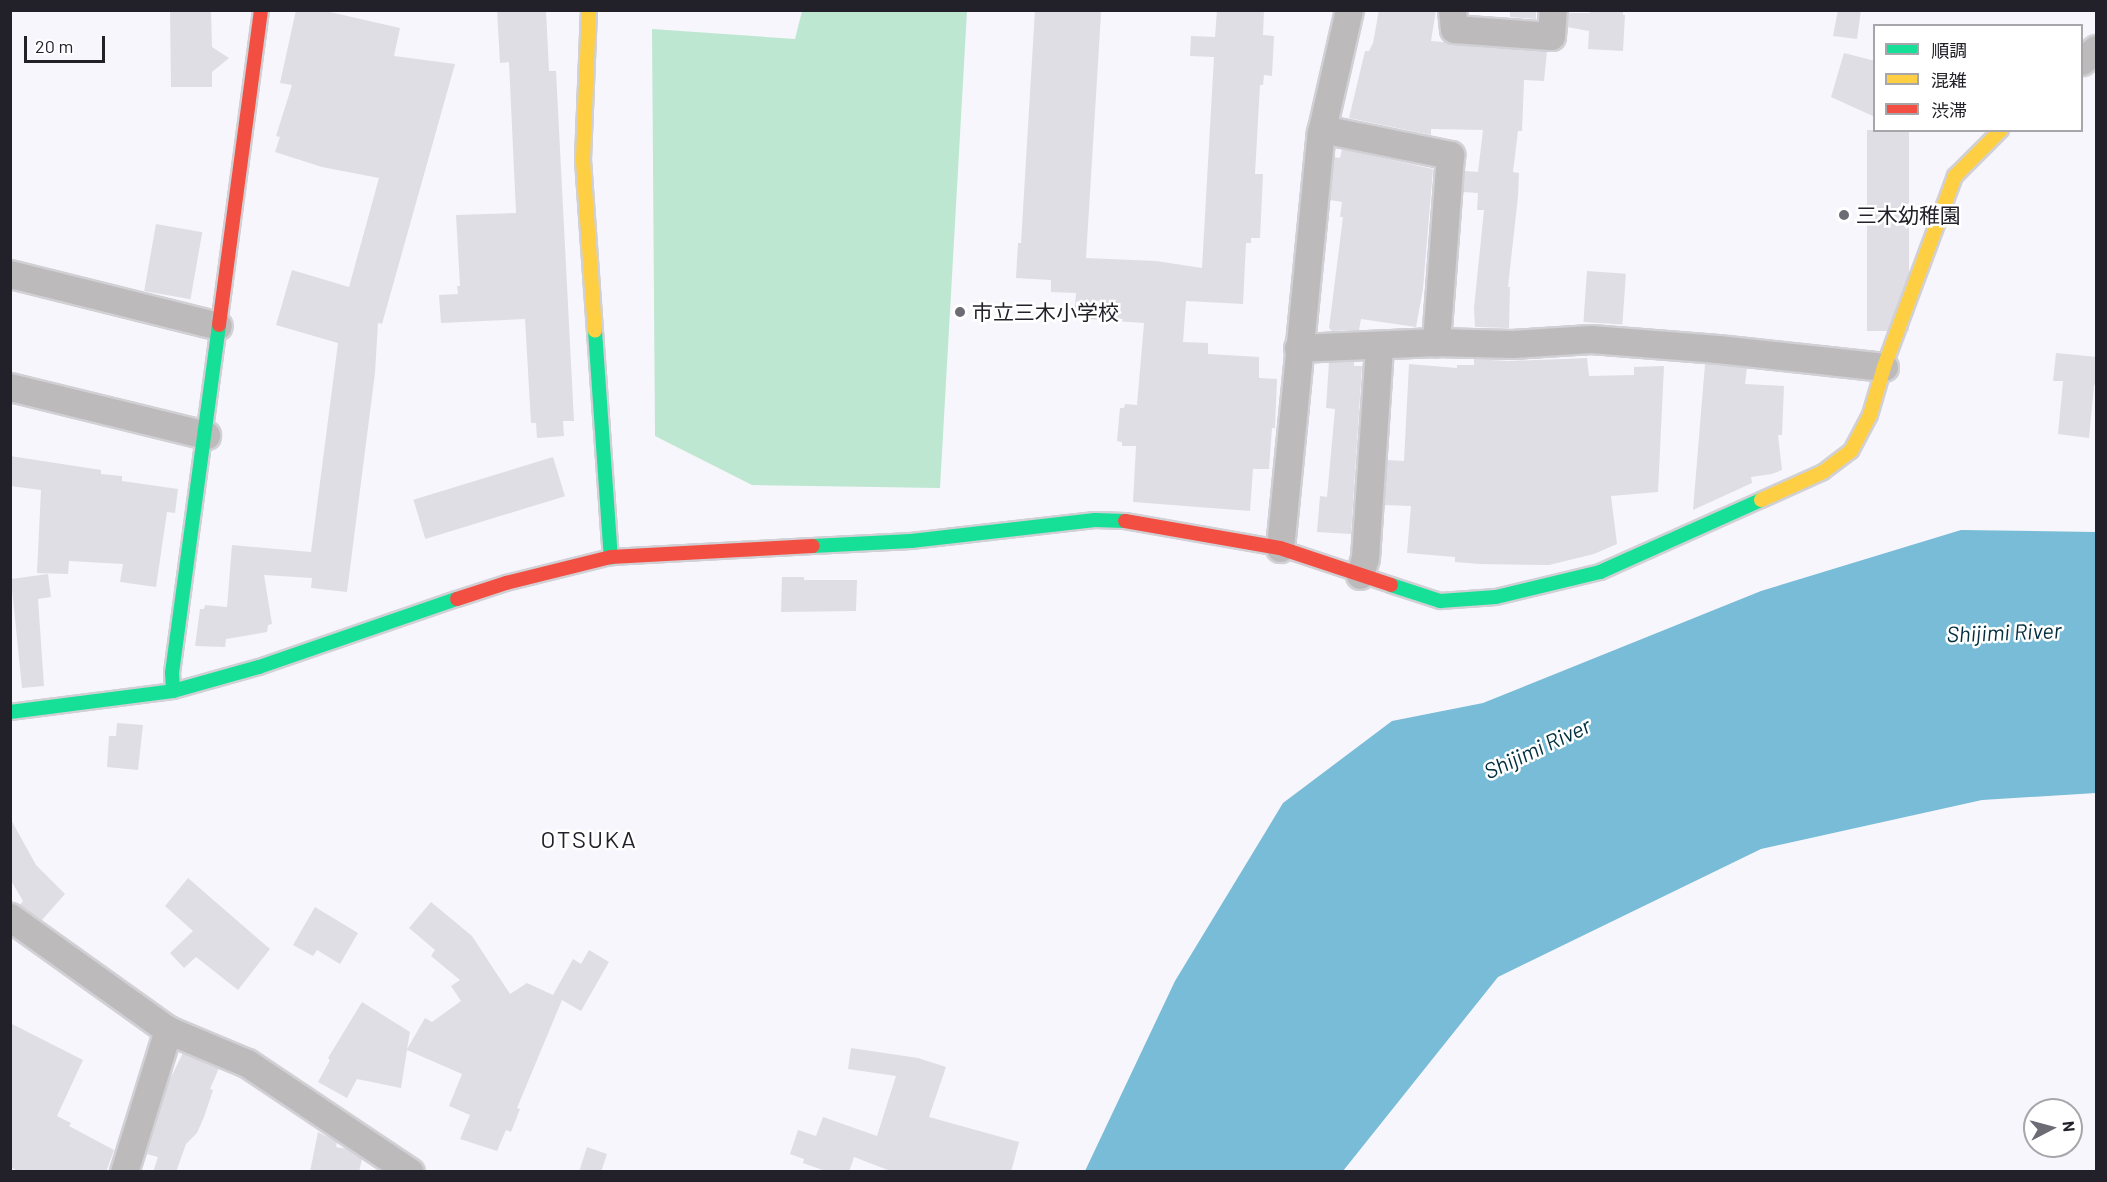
<!DOCTYPE html>
<meta charset="utf-8">
<style>
body{margin:0}
#map{position:relative;width:2107px;height:1182px;overflow:hidden;background:#f7f6fc;font-family:Barlow,"Noto Sans JP",sans-serif}
div>[style]{position:absolute}
.green>*{inset:0;background:#bde7d1}
.water>*{inset:0;background:#78bcd8}
.building>*{inset:0;background:#dfdee5;transform-origin:0 0}
.roads{filter:drop-shadow(2px 0 #d1d0d5) drop-shadow(-2px 0 #d1d0d5) drop-shadow(0 2px #d1d0d5) drop-shadow(0 -2px #d1d0d5)}
.street>*{height:27px;margin:-13.5px;padding:0 13.5px;transform-origin:13.5px;border-radius:13.5px;background:#bcbaba}
.fast>*{height:14px;margin:-7px;padding:0 7px;transform-origin:7px;border-radius:7px;background:#16e098}
.slow>*{height:14px;margin:-7px;padding:0 7px;transform-origin:7px;border-radius:7px;background:#ffcf43}
.jam>*{height:14px;margin:-7px;padding:0 7px;transform-origin:7px;border-radius:7px;background:#f24e42}
.dots>*{width:16px;height:16px;translate:-50% -50%;box-sizing:border-box;border:3px solid #fff;border-radius:50%}
span{translate:-50% -50%;white-space:nowrap;text-align:center;line-height:1.15;-webkit-text-stroke:5px #fff;paint-order:stroke}
.poi-label{font-size:21px;color:#22212a}
.left{translate:0 -50%;text-align:left}
.water-label{font-size:22px;color:#022f3f;font-style:italic}
.quarter-label{font-size:24px;color:#22212a;letter-spacing:1.5px}
.frame{position:absolute;inset:0;border:12px solid #22212a;pointer-events:none}
.legend{position:absolute;left:1873px;top:24px;width:210px;height:108px;box-sizing:border-box;background:#fff;border:2px solid #a7a6aa;margin:0;padding:8px 10px;list-style:none;font-size:18px;color:#22212a}
.legend li{display:flex;align-items:center;gap:12px;height:30px}
.legend b{width:30px;border:2px solid #a7a6aa}
.north{position:absolute;left:2023px;top:1098px;width:60px;height:60px;box-sizing:border-box;background:#fff;border:2px solid #a7a6aa;border-radius:50%;rotate:84deg;font-size:16px;font-weight:700;line-height:24px;text-align:center;color:#22212a}
.north::after{content:'';display:block;margin:auto;width:21px;height:27px;background:#6d6c74;clip-path:polygon(50% 0,100% 100%,50% 72%,0 100%)}
.scale{position:absolute;left:24px;top:36px;width:81px;height:27px;box-sizing:border-box;border:3px solid #22212a;border-top:0;padding-left:8px;font-size:18px;line-height:21px;white-space:nowrap;color:#22212a;-webkit-text-stroke:4px #fff;paint-order:stroke}
</style>
<div id="map">
<div class="green">
<div style="clip-path:polygon(802px 11px,967px 11px,940px 488px,752px 485px,655px 436px,652px 29px,795px 39px)"></div>
</div>
<div class="water">
<div style="clip-path:polygon(1961px 530px,2096px 532px,2096px 793px,1982px 800px,1761px 849px,1498px 977px,1343px 1171px,1085px 1171px,1175px 981px,1283px 803px,1392px 721px,1483px 703px,1761px 591px)"></div>
</div>
<div class="building">
<div style="clip-path:polygon(170px 10px,211px 10px,212px 47px,229px 58px,212px 72px,212px 87px,171px 87px)"></div>
<div style="clip-path:polygon(296px 10px,321px 10px,400px 28px,394px 56px,455px 64px,382px 324px,378px 323px,375px 373px,347px 592px,311px 588px,312px 578px,264px 575px,272px 624px,268px 625px,267px 632px,226px 639px,225px 647px,195px 646px,200px 609px,204px 609px,205px 605px,227px 607px,232px 545px,311px 552px,338px 343px,276px 325px,292px 270px,349px 287px,379px 178px,322px 167px,275px 152px,280px 137px,276px 136px,292px 85px,280px 83px)"></div>
<div style="clip-path:polygon(497px 10px,546px 10px,549px 71px,556px 71px,574px 421px,563px 421px,564px 436px,537px 438px,536px 423px,531px 423px,525px 319px,441px 323px,439px 295px,458px 294px,457px 286px,460px 286px,456px 215px,516px 213px,509px 62px,500px 63px)"></div>
<div style="clip-path:polygon(1035px 10px,1100px 10px,1101px 14px,1086px 258px,1156px 261px,1202px 268px,1214px 57px,1190px 56px,1191px 36px,1215px 37px,1217px 10px,1264px 10px,1263px 35px,1274px 36px,1272px 76px,1264px 75px,1263px 85px,1260px 85px,1255px 174px,1263px 174px,1260px 238px,1251px 238px,1251px 243px,1246px 243px,1243px 304px,1186px 301px,1183px 342px,1208px 343px,1208px 354px,1259px 357px,1259px 378px,1277px 379px,1275px 428px,1272px 428px,1269px 469px,1253px 469px,1250px 511px,1133px 502px,1136px 446px,1122px 446px,1122px 442px,1117px 441px,1120px 408px,1124px 408px,1125px 404px,1137px 405px,1144px 323px,1074px 318px,1076px 293px,1051px 292px,1051px 280px,1016px 278px,1018px 243px,1021px 243px)"></div>
<div style="clip-path:polygon(1379px 10px,1436px 10px,1431px 41px,1547px 51px,1544px 81px,1524px 80px,1522px 131px,1518px 131px,1513px 172px,1519px 173px,1518px 196px,1508px 287px,1510px 287px,1509px 328px,1475px 327px,1474px 308px,1484px 210px,1477px 210px,1478px 193px,1463px 192px,1465px 171px,1478px 172px,1483px 130px,1431px 129px,1431px 135px,1349px 118px,1365px 51px,1369px 51px,1373px 43px)"></div>
<div style="clip-path:polygon(1510px 10px,1536px 10px,1536px 19px,1510px 17px)"></div>
<div style="clip-path:polygon(1590px 10px,1623px 10px,1623px 15px,1625px 15px,1623px 51px,1588px 49px,1589px 31px,1567px 27px,1569px 13px,1590px 13px)"></div>
<div style="clip-path:polygon(1838px 10px,1861px 10px,1857px 39px,1833px 36px)"></div>
<div style="clip-path:polygon(1844px 53px,1875px 61px,1875px 117px,1831px 97px)"></div>
<div style="left:1867px;top:130px;width:42px;height:201px"></div>
<div style="clip-path:polygon(1342px 149px,1433px 169px,1423px 289px,1416px 327px,1361px 319px,1359px 330px,1332px 331px,1329px 328px,1343px 217px,1340px 217px,1342px 202px,1330px 200px,1334px 157px,1340px 158px)"></div>
<div style="left:156px;top:224px;width:47px;height:68px;rotate:10deg"></div>
<div style="left:1587px;top:271px;width:39px;height:51px;rotate:4deg"></div>
<div style="clip-path:polygon(2056px 353px,2097px 357px,2097px 385px,2094px 385px,2089px 438px,2058px 434px,2063px 381px,2053px 381px)"></div>
<div style="clip-path:polygon(1587px 358px,1589px 376px,1634px 375px,1634px 367px,1664px 366px,1658px 492px,1611px 496px,1617px 544px,1594px 554px,1549px 565px,1480px 564px,1455px 562px,1455px 557px,1407px 553px,1411px 506px,1384px 505px,1387px 460px,1404px 461px,1409px 364px,1457px 368px,1457px 365px,1474px 365px,1474px 359px,1508px 361px)"></div>
<div style="clip-path:polygon(1354px 361px,1354px 366px,1362px 366px,1351px 534px,1317px 532px,1320px 496px,1327px 497px,1335px 409px,1326px 408px,1329px 362px)"></div>
<div style="clip-path:polygon(1705px 364px,1747px 368px,1745px 384px,1784px 386px,1782px 435px,1778px 435px,1782px 470px,1772px 474px,1751px 477px,1752px 483px,1693px 510px)"></div>
<div style="clip-path:polygon(10px 456px,101px 470px,101px 474px,122px 476px,122px 481px,178px 489px,175px 513px,167px 512px,156px 587px,120px 582px,123px 564px,69px 561px,68px 574px,37px 573px,41px 490px,10px 486px)"></div>
<div style="left:553px;top:457px;width:41px;height:146px;rotate:73deg"></div>
<div style="clip-path:polygon(48px 574px,51px 597px,38px 599px,44px 686px,22px 688px,11px 579px)"></div>
<div style="clip-path:polygon(782px 577px,804px 577px,804px 580px,857px 580px,856px 611px,781px 612px)"></div>
<div style="clip-path:polygon(117px 723px,143px 725px,138px 770px,107px 767px,109px 736px,116px 736px)"></div>
<div style="clip-path:polygon(10px 818px,36px 865px,65px 894px,42px 920px,20px 905px,23px 901px,10px 879px)"></div>
<div style="clip-path:polygon(188px 878px,270px 949px,238px 990px,196px 957px,184px 968px,170px 953px,193px 931px,165px 906px)"></div>
<div style="clip-path:polygon(431px 902px,472px 936px,510px 994px,527px 983px,553px 995px,573px 959px,581px 964px,589px 950px,609px 962px,581px 1011px,562px 1000px,517px 1108px,520px 1109px,511px 1132px,506px 1130px,497px 1151px,460px 1139px,470px 1115px,449px 1106px,462px 1074px,407px 1050px,401px 1088px,357px 1079px,347px 1098px,318px 1082px,330px 1060px,328px 1058px,362px 1002px,410px 1032px,407px 1049px,425px 1018px,432px 1022px,461px 1001px,451px 986px,460px 980px,431px 956px,435px 950px,409px 928px)"></div>
<div style="clip-path:polygon(315px 907px,358px 933px,340px 964px,317px 950px,313px 956px,293px 945px)"></div>
<div style="clip-path:polygon(10px 1023px,83px 1060px,57px 1116px,71px 1123px,69px 1126px,114px 1150px,106px 1172px,20px 1172px,10px 1167px)"></div>
<div style="clip-path:polygon(851px 1048px,918px 1058px,946px 1067px,929px 1117px,1019px 1142px,1011px 1172px,893px 1172px,854px 1157px,849px 1172px,828px 1172px,803px 1163px,804px 1159px,790px 1154px,798px 1130px,816px 1136px,823px 1117px,877px 1136px,896px 1076px,848px 1069px)"></div>
<div style="clip-path:polygon(183px 1053px,219px 1068px,210px 1089px,213px 1090px,204px 1117px,197px 1133px,186px 1144px,176px 1172px,153px 1172px,158px 1157px,147px 1154px,169px 1081px)"></div>
<div style="clip-path:polygon(318px 1132px,337px 1142px,336px 1147px,348px 1149px,362px 1159px,359px 1172px,310px 1172px)"></div>
<div style="clip-path:polygon(587px 1147px,607px 1154px,601px 1172px,579px 1172px)"></div>
</div>
<div class="roads">
<div class="street">
<div style="left:1452px;top:10px;width:19px;rotate:84deg"></div>
<div style="left:1454px;top:29px;width:97px;rotate:4.1deg"></div>
<div style="left:1551px;top:36px;width:26px;rotate:-86deg"></div>
<div style="left:2082px;top:61px;width:18px;rotate:-41deg"></div>
<div style="left:1322px;top:129px;width:131px;rotate:11.5deg"></div>
<div style="left:1450px;top:155px;width:188px;rotate:94.3deg"></div>
<div style="left:10px;top:274px;width:214px;rotate:14deg"></div>
<div style="left:1298px;top:348px;width:138px;rotate:-2.5deg"></div>
<div style="left:1436px;top:342px;width:76px;rotate:1.5deg"></div>
<div style="left:1512px;top:344px;width:79px;rotate:-3.6deg"></div>
<div style="left:1591px;top:339px;width:127px;rotate:4.5deg"></div>
<div style="left:1718px;top:349px;width:167px;rotate:6.2deg"></div>
<div style="left:10px;top:387px;width:202px;rotate:13.8deg"></div>
<div style="left:1280px;top:548px;width:417px;rotate:-84.4deg"></div>
<div style="left:1321px;top:133px;width:126px;rotate:-77.2deg"></div>
<div style="left:1360px;top:575px;width:18px;rotate:-74deg"></div>
<div style="left:1365px;top:558px;width:213px;rotate:-86.2deg"></div>
<div style="left:10px;top:917px;width:194px;rotate:35.6deg"></div>
<div style="left:168px;top:1030px;width:86px;rotate:22.7deg"></div>
<div style="left:247px;top:1063px;width:196px;rotate:33.8deg"></div>
<div style="left:124px;top:1172px;width:149px;rotate:-72.8deg"></div>
</div>
<div class="fast">
<div style="left:595px;top:331px;width:227px;rotate:86deg"></div>
<div style="left:813px;top:546px;width:98px;rotate:-2.9deg"></div>
<div style="left:911px;top:541px;width:185px;rotate:-6.5deg"></div>
<div style="left:1095px;top:520px;width:30px;rotate:2deg"></div>
<div style="left:1391px;top:585px;width:52px;rotate:18.1deg"></div>
<div style="left:1440px;top:601px;width:56px;rotate:-4.1deg"></div>
<div style="left:1496px;top:597px;width:107px;rotate:-13.5deg"></div>
<div style="left:1600px;top:572px;width:176px;rotate:-24.1deg"></div>
<div style="left:173px;top:691px;width:18px;rotate:-93deg"></div>
<div style="left:172px;top:673px;width:351px;rotate:-82.3deg"></div>
<div style="left:10px;top:712px;width:164px;rotate:-7.3deg"></div>
<div style="left:173px;top:691px;width:89px;rotate:-15.6deg"></div>
<div style="left:259px;top:667px;width:209px;rotate:-19deg"></div>
</div>
<div class="slow">
<div style="left:589px;top:10px;width:150px;rotate:92.3deg"></div>
<div style="left:583px;top:160px;width:171px;rotate:86deg"></div>
<div style="left:1761px;top:500px;width:68px;rotate:-24.3deg"></div>
<div style="left:1823px;top:472px;width:35px;rotate:-37deg"></div>
<div style="left:1851px;top:451px;width:41px;rotate:-62.2deg"></div>
<div style="left:1870px;top:415px;width:50px;rotate:-73.7deg"></div>
<div style="left:1884px;top:367px;width:204px;rotate:-69.6deg"></div>
<div style="left:1955px;top:176px;width:65px;rotate:-45deg"></div>
</div>
<div class="jam">
<div style="left:219px;top:325px;width:318px;rotate:-82.4deg"></div>
<div style="left:1125px;top:521px;width:157px;rotate:9.9deg"></div>
<div style="left:1280px;top:548px;width:117px;rotate:18.4deg"></div>
<div style="left:457px;top:599px;width:52px;rotate:-18.1deg"></div>
<div style="left:506px;top:583px;width:108px;rotate:-13.9deg"></div>
<div style="left:611px;top:557px;width:202px;rotate:-3.1deg"></div>
</div>
</div>
<div class="dots">
<div style="left:1844px;top:215px;background:#6d6c74"></div>
<div style="left:960px;top:312px;background:#6d6c74"></div>
</div>
<div class="poi-label">
<span class="left" style="left:1856px;top:215px">三木幼稚園</span>
<span class="left" style="left:972px;top:312px">市立三木小学校</span>
</div>
<div class="water-label">
<span style="left:2004px;top:632px;rotate:-2deg">Shijimi River</span>
<span style="left:1537px;top:748px;rotate:-25deg">Shijimi River</span>
</div>
<div class="quarter-label">
<span style="left:589px;top:839px">OTSUKA</span>
</div>
<div class="frame"></div>
<ul class="legend">
<li><b style="height:8px;background:#16e098"></b>順調</li>
<li><b style="height:8px;background:#ffcf43"></b>混雑</li>
<li><b style="height:8px;background:#f24e42"></b>渋滞</li>
</ul>
<div class="north">N</div>
<div class="scale">20 m</div>
</div>
